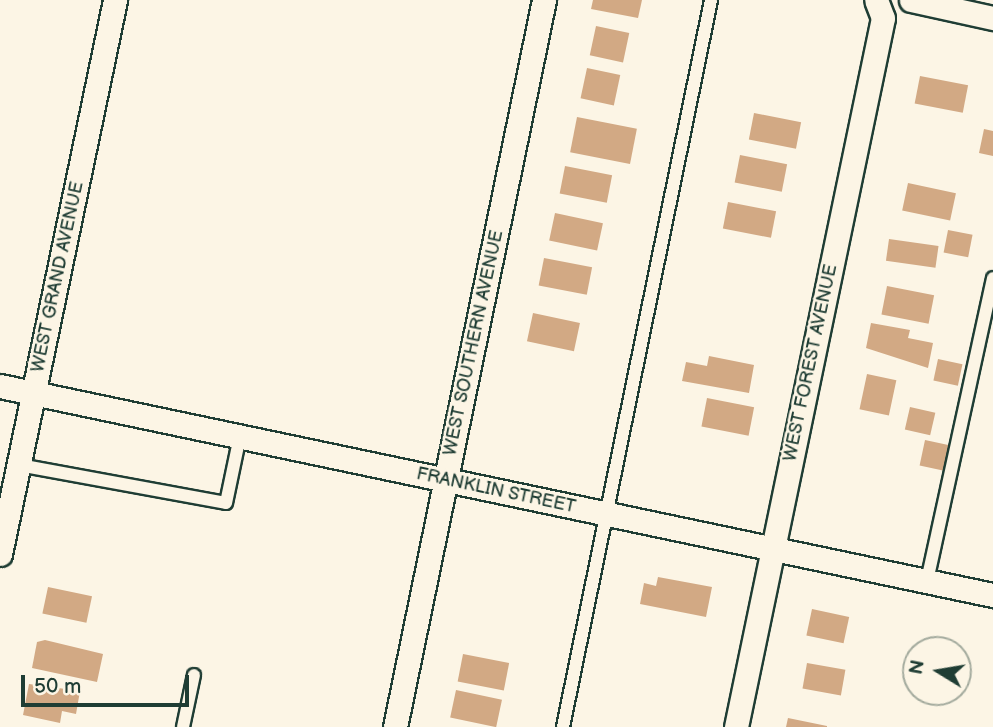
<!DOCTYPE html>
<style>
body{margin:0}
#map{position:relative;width:993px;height:727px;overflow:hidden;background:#fcf5e5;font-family:"Balsamiq Sans",sans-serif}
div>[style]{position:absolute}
.building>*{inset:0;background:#d2a984;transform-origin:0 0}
.roads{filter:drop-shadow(2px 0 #1f3d34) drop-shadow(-2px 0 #1f3d34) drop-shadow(0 2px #1f3d34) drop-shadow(0 -2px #1f3d34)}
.lane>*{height:12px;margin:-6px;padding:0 6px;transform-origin:6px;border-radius:6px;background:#fcf5e5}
.street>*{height:23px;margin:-11.5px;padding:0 11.5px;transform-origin:11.5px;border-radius:11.5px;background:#fcf5e5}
span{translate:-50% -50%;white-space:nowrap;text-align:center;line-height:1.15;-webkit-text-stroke:5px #fcf5e5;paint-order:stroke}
.street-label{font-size:18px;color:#1f3d34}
.north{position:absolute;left:902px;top:636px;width:70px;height:70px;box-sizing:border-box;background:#fcf5e5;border:2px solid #a4ab9e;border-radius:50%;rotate:281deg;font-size:19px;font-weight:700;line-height:28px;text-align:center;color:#1f3d34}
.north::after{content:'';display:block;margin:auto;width:24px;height:32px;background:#1f3d34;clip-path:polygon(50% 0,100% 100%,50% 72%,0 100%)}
.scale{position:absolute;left:21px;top:675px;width:168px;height:32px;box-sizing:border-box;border:4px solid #1f3d34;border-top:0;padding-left:9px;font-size:21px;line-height:24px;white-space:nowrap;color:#1f3d34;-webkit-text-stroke:5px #fcf5e5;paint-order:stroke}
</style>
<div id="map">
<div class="building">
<div style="clip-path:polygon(593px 0,642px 0,638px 18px,591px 9px)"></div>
<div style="left:596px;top:26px;width:34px;height:30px;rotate:12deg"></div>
<div style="left:587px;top:68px;width:34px;height:31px;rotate:12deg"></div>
<div style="left:920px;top:76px;width:49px;height:28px;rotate:11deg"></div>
<div style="left:754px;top:113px;width:48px;height:27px;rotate:11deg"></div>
<div style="left:577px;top:117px;width:61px;height:36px;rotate:11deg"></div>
<div style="clip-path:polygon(984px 129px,993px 131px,993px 156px,979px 153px)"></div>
<div style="left:740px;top:155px;width:48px;height:28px;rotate:11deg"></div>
<div style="left:565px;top:166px;width:48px;height:28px;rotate:11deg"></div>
<div style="left:908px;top:183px;width:49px;height:28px;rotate:12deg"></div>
<div style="left:728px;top:202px;width:49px;height:27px;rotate:11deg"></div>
<div style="left:555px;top:213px;width:49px;height:28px;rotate:12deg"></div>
<div style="left:948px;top:230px;width:25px;height:23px;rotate:11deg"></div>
<div style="left:889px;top:239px;width:50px;height:22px;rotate:8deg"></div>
<div style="left:544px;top:258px;width:49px;height:28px;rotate:11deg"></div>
<div style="left:887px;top:286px;width:48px;height:29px;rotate:11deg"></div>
<div style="left:533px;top:313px;width:48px;height:29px;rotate:12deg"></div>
<div style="clip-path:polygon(871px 323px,910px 330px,908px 338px,933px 343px,928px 368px,866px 348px)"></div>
<div style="clip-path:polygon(709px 356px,754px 365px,749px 393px,682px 381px,686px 362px,707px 366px)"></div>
<div style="left:938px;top:359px;width:25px;height:22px;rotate:12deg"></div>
<div style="left:867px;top:374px;width:30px;height:36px;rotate:12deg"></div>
<div style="left:707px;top:398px;width:48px;height:29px;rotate:11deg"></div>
<div style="left:910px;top:407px;width:26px;height:23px;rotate:13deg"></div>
<div style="left:925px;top:440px;width:25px;height:26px;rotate:12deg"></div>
<div style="clip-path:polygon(658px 577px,712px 587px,706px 617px,640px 604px,644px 583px,656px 586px)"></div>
<div style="left:48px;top:587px;width:45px;height:27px;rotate:12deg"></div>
<div style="left:812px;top:609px;width:38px;height:27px;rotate:12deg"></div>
<div style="clip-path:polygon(45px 640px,103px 654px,97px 682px,32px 668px,37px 642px)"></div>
<div style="left:463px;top:654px;width:47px;height:28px;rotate:11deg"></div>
<div style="left:807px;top:663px;width:39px;height:26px;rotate:10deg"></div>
<div style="clip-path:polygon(29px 684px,80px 691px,76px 714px,62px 711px,60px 723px,23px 715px)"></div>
<div style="left:456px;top:690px;width:47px;height:28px;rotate:12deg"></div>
<div style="clip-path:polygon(788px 718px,827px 726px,827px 727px,786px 727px)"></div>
</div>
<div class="roads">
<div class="lane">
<div style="left:19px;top:465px;width:210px;rotate:10.4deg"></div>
<div style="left:226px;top:503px;width:68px;rotate:-78.2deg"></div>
<div style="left:927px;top:581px;width:310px;rotate:-77.7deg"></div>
<div style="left:183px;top:727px;width:53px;rotate:-78.1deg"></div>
<div style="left:563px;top:727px;width:742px;rotate:-78.49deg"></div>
</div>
<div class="street">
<div style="left:911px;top:0;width:84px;rotate:12.4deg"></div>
<div style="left:0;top:386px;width:1015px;rotate:11.89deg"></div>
<div style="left:0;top:554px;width:566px;rotate:-78.27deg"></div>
<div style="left:395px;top:727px;width:742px;rotate:-78.42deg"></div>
<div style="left:736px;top:727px;width:724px;rotate:-78.29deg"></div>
<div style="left:883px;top:18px;width:19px;rotate:-111deg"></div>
</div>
</div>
<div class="street-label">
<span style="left:58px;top:277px;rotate:-78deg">WEST GRAND AVENUE</span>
<span style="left:474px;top:343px;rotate:-78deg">WEST SOUTHERN AVENUE</span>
<span style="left:811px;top:363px;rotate:-78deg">WEST FOREST AVENUE</span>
<span style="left:496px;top:491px;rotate:12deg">FRANKLIN STREET</span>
</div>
<div class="north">N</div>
<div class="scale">50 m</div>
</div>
